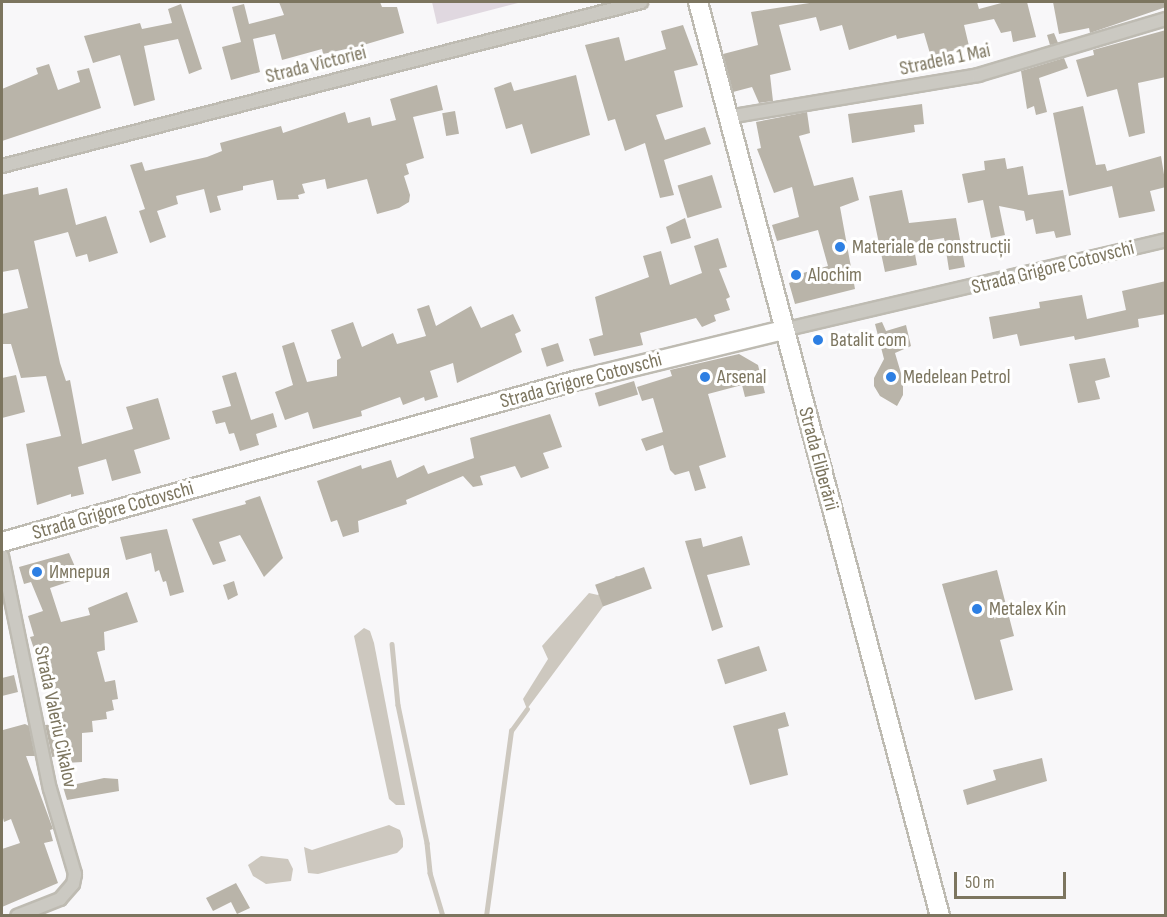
<!DOCTYPE html>
<meta charset="utf-8">
<style>
body{margin:0}
#map{position:relative;width:1167px;height:917px;overflow:hidden;background:#f8f7f9;font-family:"Sofia Sans Condensed",sans-serif}
div>[style]{position:absolute}
.green>*{inset:0;background:#e0d8e0}
.water>*{inset:0;background:#cdc8bf}
.stream>*{height:4.5px;margin:-2.25px;padding:0 2.25px;transform-origin:2.25px;border-radius:2.25px;background:#cdc8bf}
.building>*{inset:0;background:#b9b4a9;transform-origin:0 0}
.roads{filter:drop-shadow(2px 0 #bebbb2) drop-shadow(-2px 0 #bebbb2) drop-shadow(0 2px #bebbb2) drop-shadow(0 -2px #bebbb2)}
.street>*{height:12px;margin:-6px;padding:0 6px;transform-origin:6px;border-radius:6px;background:#cbc9c2}
.secondary>*{height:18px;margin:-9px;padding:0 9px;transform-origin:9px;border-radius:9px;background:#fff}
.dots>*{width:16px;height:16px;translate:-50% -50%;box-sizing:border-box;border:3px solid #fff;border-radius:50%}
span{translate:-50% -50%;white-space:nowrap;text-align:center;line-height:1.15;-webkit-text-stroke:6px #fff;paint-order:stroke}
.street-label{font-size:20px;color:#7c755f}
.poi-label{font-size:20px;color:#7c755f}
.left{translate:0 -50%;text-align:left}
.frame{position:absolute;inset:0;border:3px solid #7c755f;pointer-events:none}
.scale{position:absolute;left:954px;top:872px;width:112px;height:27px;box-sizing:border-box;border:3px solid #7c755f;border-top:0;padding-left:8px;font-size:18px;line-height:21px;white-space:nowrap;color:#7c755f;-webkit-text-stroke:4px #fff;paint-order:stroke}
</style>
<div id="map">
<div class="green">
<div style="clip-path:polygon(432px 2px,522px 2px,437px 24px)"></div>
</div>
<div class="water">
<div style="clip-path:polygon(616px 576px,625px 577px,527px 709px,523px 699px,548px 659px,542px 646px,589px 593px,598px 595px)"></div>
<div style="clip-path:polygon(364px 628px,370px 631px,374px 643px,405px 805px,396px 805px,389px 799px,354px 636px)"></div>
<div style="clip-path:polygon(389px 825px,400px 830px,403px 839px,403px 847px,397px 853px,318px 874px,308px 873px,304px 847px,312px 850px)"></div>
<div style="clip-path:polygon(261px 856px,288px 859px,293px 869px,291px 881px,266px 884px,253px 876px,248px 865px)"></div>
</div>
<div class="stream">
<div style="left:392px;top:644px;width:61px;rotate:84.4deg"></div>
<div style="left:398px;top:705px;width:141px;rotate:78.1deg"></div>
<div style="left:427px;top:843px;width:30px;rotate:84deg"></div>
<div style="left:430px;top:873px;width:45px;rotate:73.2deg"></div>
<div style="left:486px;top:916px;width:187px;rotate:-82.3deg"></div>
<div style="left:511px;top:731px;width:27px;rotate:-54deg"></div>
</div>
<div class="building">
<div style="clip-path:polygon(279px 2px,380px 2px,382px 7px,397px 7px,404px 33px,360px 46px,323px 54px,322px 49px,282px 60px,275px 34px,253px 39px,260px 72px,231px 80px,222px 47px,241px 42px,232px 7px,244px 4px,249px 24px,284px 15px)"></div>
<div style="clip-path:polygon(816px 2px,977px 2px,979px 9px,1005px 2px,1027px 2px,1036px 37px,1013px 42px,1011px 31px,1001px 33px,994px 19px,964px 25px,969px 46px,931px 57px,924px 33px,897px 39px,896px 35px,849px 50px,842px 25px,820px 31px,816px 17px,779px 25px,791px 70px,770px 75px,773px 101px,759px 103px,752px 87px,733px 92px,723px 54px,758px 45px,751px 12px)"></div>
<div style="clip-path:polygon(1053px 2px,1166px 2px,1166px 7px,1090px 33px,1089px 28px,1059px 34px)"></div>
<div style="clip-path:polygon(181px 4px,202px 69px,189px 74px,178px 39px,144px 46px,155px 100px,134px 106px,120px 55px,93px 63px,84px 36px,140px 23px,142px 29px,172px 23px,168px 9px)"></div>
<div style="clip-path:polygon(683px 25px,698px 65px,674px 71px,683px 107px,656px 115px,665px 140px,705px 127px,711px 144px,664px 160px,674px 195px,660px 198px,645px 143px,625px 151px,615px 119px,608px 121px,585px 45px,619px 37px,625px 61px,666px 49px,661px 31px)"></div>
<div style="clip-path:polygon(1166px 30px,1166px 77px,1138px 83px,1145px 133px,1129px 137px,1117px 89px,1087px 97px,1076px 60px,1094px 55px,1093px 50px)"></div>
<div style="clip-path:polygon(1054px 33px,1058px 43px,1050px 45px,1047px 35px)"></div>
<div style="clip-path:polygon(1064px 58px,1068px 68px,1039px 78px,1047px 112px,1036px 115px,1034px 106px,1027px 109px,1021px 71px)"></div>
<div style="clip-path:polygon(49px 64px,58px 90px,80px 82px,77px 71px,89px 68px,101px 108px,2px 141px,2px 89px,38px 74px,36px 68px)"></div>
<div style="clip-path:polygon(576px 75px,590px 135px,531px 154px,522px 124px,506px 129px,494px 88px,511px 82px,514px 91px)"></div>
<div style="clip-path:polygon(437px 85px,443px 110px,413px 117px,424px 158px,406px 164px,409px 174px,404px 176px,410px 195px,409px 202px,399px 208px,377px 214px,367px 179px,327px 189px,325px 179px,302px 184px,305px 193px,298px 195px,299px 199px,277px 200px,273px 180px,243px 186px,243px 190px,217px 196px,221px 210px,210px 213px,204px 189px,176px 196px,178px 204px,157px 211px,166px 237px,150px 243px,139px 211px,145px 209px,130px 165px,142px 162px,145px 171px,207px 157px,222px 151px,220px 143px,281px 126px,283px 133px,345px 112px,348px 123px,370px 117px,372px 126px,396px 120px,390px 99px)"></div>
<div style="clip-path:polygon(922px 104px,924px 124px,914px 125px,915px 132px,852px 143px,848px 114px)"></div>
<div style="clip-path:polygon(1083px 106px,1096px 165px,1105px 164px,1107px 171px,1161px 156px,1166px 187px,1150px 191px,1155px 211px,1119px 218px,1112px 186px,1069px 196px,1053px 113px)"></div>
<div style="left:455px;top:111px;width:23px;height:13px;rotate:80deg"></div>
<div style="clip-path:polygon(807px 112px,810px 133px,799px 136px,814px 186px,853px 177px,859px 200px,840px 207px,855px 289px,795px 304px,789px 283px,801px 279px,803px 273px,828px 266px,818px 230px,777px 241px,772px 225px,799px 217px,792px 187px,774px 193px,757px 149px,761px 148px,756px 122px)"></div>
<div style="clip-path:polygon(1005px 158px,1007px 169px,1023px 166px,1028px 195px,1063px 190px,1071px 235px,1056px 238px,1054px 231px,1036px 234px,1033px 219px,1026px 221px,1024px 211px,999px 206px,1005px 235px,991px 238px,983px 200px,968px 203px,962px 174px,985px 170px,984px 161px)"></div>
<div style="left:712px;top:175px;width:34px;height:36px;rotate:73deg"></div>
<div style="clip-path:polygon(38px 187px,39px 195px,67px 188px,76px 225px,106px 216px,118px 253px,89px 262px,87px 254px,76px 257px,68px 232px,34px 241px,60px 363px,66px 381px,70px 380px,82px 444px,133px 429px,126px 407px,158px 398px,170px 439px,134px 450px,141px 473px,112px 481px,106px 459px,78px 467px,84px 494px,71px 497px,71px 494px,37px 505px,26px 444px,61px 436px,46px 376px,21px 378px,11px 344px,2px 344px,2px 314px,28px 308px,18px 269px,2px 272px,2px 195px)"></div>
<div style="clip-path:polygon(902px 190px,909px 223px,956px 218px,965px 267px,949px 270px,944px 238px,913px 243px,917px 265px,885px 272px,869px 196px)"></div>
<div style="clip-path:polygon(685px 218px,691px 238px,671px 244px,666px 227px)"></div>
<div style="clip-path:polygon(718px 238px,727px 267px,719px 269px,730px 297px,726px 299px,730px 310px,714px 315px,716px 321px,702px 327px,696px 318px,640px 333px,643px 345px,594px 356px,589px 339px,603px 335px,595px 297px,649px 277px,643px 256px,661px 251px,670px 285px,702px 273px,694px 246px)"></div>
<div style="clip-path:polygon(1166px 281px,1166px 314px,1138px 319px,1139px 327px,1075px 340px,1074px 336px,1020px 346px,1017px 334px,993px 339px,989px 317px,1040px 308px,1039px 302px,1082px 295px,1087px 319px,1126px 310px,1122px 291px)"></div>
<div style="clip-path:polygon(429px 305px,436px 326px,471px 306px,481px 328px,513px 314px,521px 331px,515px 334px,522px 352px,457px 383px,453px 363px,430px 371px,438px 397px,425px 401px,424px 397px,403px 405px,400px 397px,361px 411px,362px 416px,313px 429px,308px 412px,285px 420px,275px 392px,293px 385px,282px 346px,294px 342px,307px 382px,337px 376px,337px 360px,341px 358px,331px 330px,353px 322px,362px 347px,393px 333px,397px 344px,426px 336px,417px 309px)"></div>
<div style="clip-path:polygon(882px 322px,886px 331px,906px 325px,911px 346px,895px 353px,903px 380px,903px 395px,897px 406px,880px 396px,874px 386px,874px 378px,884px 359px,875px 324px)"></div>
<div style="left:558px;top:343px;width:19px;height:18px;rotate:72deg"></div>
<div style="clip-path:polygon(739px 354px,758px 365px,765px 393px,745px 397px,742px 385px,708px 394px,726px 457px,699px 466px,706px 488px,695px 491px,689px 471px,675px 475px,670px 470px,663px 445px,646px 451px,641px 439px,663px 432px,653px 398px,642px 401px,637px 387px,672px 376px,670px 370px)"></div>
<div style="clip-path:polygon(1105px 358px,1110px 377px,1095px 381px,1100px 399px,1078px 403px,1069px 364px)"></div>
<div style="clip-path:polygon(236px 372px,251px 420px,273px 413px,277px 427px,256px 434px,259px 445px,240px 451px,234px 433px,229px 434px,225px 422px,216px 424px,212px 411px,231px 406px,222px 376px)"></div>
<div style="clip-path:polygon(16px 375px,25px 412px,2px 418px,2px 378px)"></div>
<div style="left:634px;top:381px;width:14px;height:41px;rotate:73deg"></div>
<div style="clip-path:polygon(550px 414px,562px 447px,543px 453px,549px 468px,521px 478px,515px 466px,480px 476px,483px 485px,473px 487px,463px 476px,406px 500px,407px 504px,358px 521px,359px 532px,343px 537px,337px 520px,331px 522px,317px 481px,361px 465px,362px 469px,391px 460px,397px 478px,424px 465px,428px 474px,474px 458px,470px 438px)"></div>
<div style="clip-path:polygon(260px 496px,283px 558px,264px 577px,240px 535px,219px 542px,226px 561px,213px 565px,192px 519px,246px 504px,245px 501px)"></div>
<div style="clip-path:polygon(167px 529px,184px 592px,170px 596px,166px 581px,163px 582px,159px 570px,155px 572px,151px 553px,126px 560px,120px 537px)"></div>
<div style="clip-path:polygon(742px 536px,750px 565px,707px 575px,723px 627px,712px 631px,685px 541px,701px 538px,703px 547px)"></div>
<div style="clip-path:polygon(69px 553px,80px 578px,50px 588px,61px 622px,90px 615px,88px 608px,127px 592px,138px 622px,104px 632px,105px 650px,97px 652px,105px 682px,115px 680px,118px 699px,112px 700px,114px 710px,106px 712px,107px 719px,92px 721px,93px 732px,82px 733px,82px 762px,66px 763px,65px 755px,52px 757px,45px 725px,57px 724px,52px 689px,42px 691px,38px 674px,42px 673px,30px 637px,34px 636px,28px 616px,43px 611px,31px 582px,24px 584px,19px 567px)"></div>
<div style="left:644px;top:567px;width:23px;height:52px;rotate:70deg"></div>
<div style="clip-path:polygon(997px 570px,1014px 636px,1000px 640px,1013px 690px,975px 700px,942px 584px)"></div>
<div style="clip-path:polygon(234px 581px,238px 595px,228px 600px,223px 585px)"></div>
<div style="left:759px;top:646px;width:26px;height:44px;rotate:72deg"></div>
<div style="clip-path:polygon(14px 675px,18px 692px,2px 696px,2px 678px)"></div>
<div style="clip-path:polygon(785px 712px,789px 726px,778px 729px,788px 775px,750px 785px,733px 726px)"></div>
<div style="clip-path:polygon(25px 724px,29px 726px,35px 756px,26px 756px,53px 829px,50px 830px,53px 841px,44px 843px,58px 883px,2px 907px,2px 849px,20px 843px,11px 819px,4px 822px,2px 814px,3px 730px)"></div>
<div style="clip-path:polygon(1042px 758px,1047px 781px,967px 805px,963px 790px,996px 780px,993px 770px)"></div>
<div style="clip-path:polygon(104px 778px,118px 779px,119px 791px,67px 800px,63px 787px)"></div>
<div style="clip-path:polygon(236px 883px,250px 908px,237px 914px,231px 902px,213px 911px,206px 898px)"></div>
</div>
<div class="roads">
<div class="street">
<div style="left:728px;top:117px;width:254px;rotate:-9.5deg"></div>
<div style="left:978px;top:75px;width:196px;rotate:-16.6deg"></div>
<div style="left:2px;top:166px;width:660px;rotate:-14.39deg"></div>
<div style="left:783px;top:330px;width:393px;rotate:-13.2deg"></div>
<div style="left:2px;top:556px;width:238px;rotate:78.4deg"></div>
<div style="left:50px;top:789px;width:89px;rotate:73.6deg"></div>
<div style="left:75px;top:874px;width:10px;rotate:101deg"></div>
<div style="left:73px;top:884px;width:20px;rotate:131deg"></div>
<div style="left:60px;top:899px;width:46px;rotate:158.4deg"></div>
</div>
<div class="secondary">
<div style="left:698px;top:2px;width:945px;rotate:75.17deg"></div>
<div style="left:2px;top:542px;width:598px;rotate:-15.71deg"></div>
<div style="left:578px;top:380px;width:211px;rotate:-13.7deg"></div>
</div>
</div>
<div class="dots">
<div style="left:840px;top:247px;background:#2d7fe3"></div>
<div style="left:796px;top:275px;background:#2d7fe3"></div>
<div style="left:818px;top:340px;background:#2d7fe3"></div>
<div style="left:705px;top:377px;background:#2d7fe3"></div>
<div style="left:891px;top:377px;background:#2d7fe3"></div>
<div style="left:37px;top:572px;background:#2d7fe3"></div>
<div style="left:977px;top:609px;background:#2d7fe3"></div>
</div>
<div class="street-label">
<span style="left:945px;top:60px;rotate:-12deg">Stradela 1 Mai</span>
<span style="left:316px;top:65px;rotate:-14deg">Strada Victoriei</span>
<span style="left:1053px;top:268px;rotate:-14deg">Strada Grigore Cotovschi</span>
<span style="left:581px;top:381px;rotate:-15deg">Strada Grigore Cotovschi</span>
<span style="left:818px;top:459px;rotate:75deg">Strada Eliberării</span>
<span style="left:113px;top:511px;rotate:-16deg">Strada Grigore Cotovschi</span>
<span style="left:55px;top:717px;rotate:78deg">Strada Valeriu Cikalov</span>
</div>
<div class="poi-label">
<span class="left" style="left:852px;top:247px">Materiale de construcții</span>
<span class="left" style="left:808px;top:275px">Alochim</span>
<span class="left" style="left:830px;top:340px">Batalit com</span>
<span class="left" style="left:717px;top:377px">Arsenal</span>
<span class="left" style="left:903px;top:377px">Medelean Petrol</span>
<span class="left" style="left:49px;top:572px">Империя</span>
<span class="left" style="left:989px;top:609px">Metalex Kin</span>
</div>
<div class="frame"></div>
<div class="scale">50 m</div>
</div>
